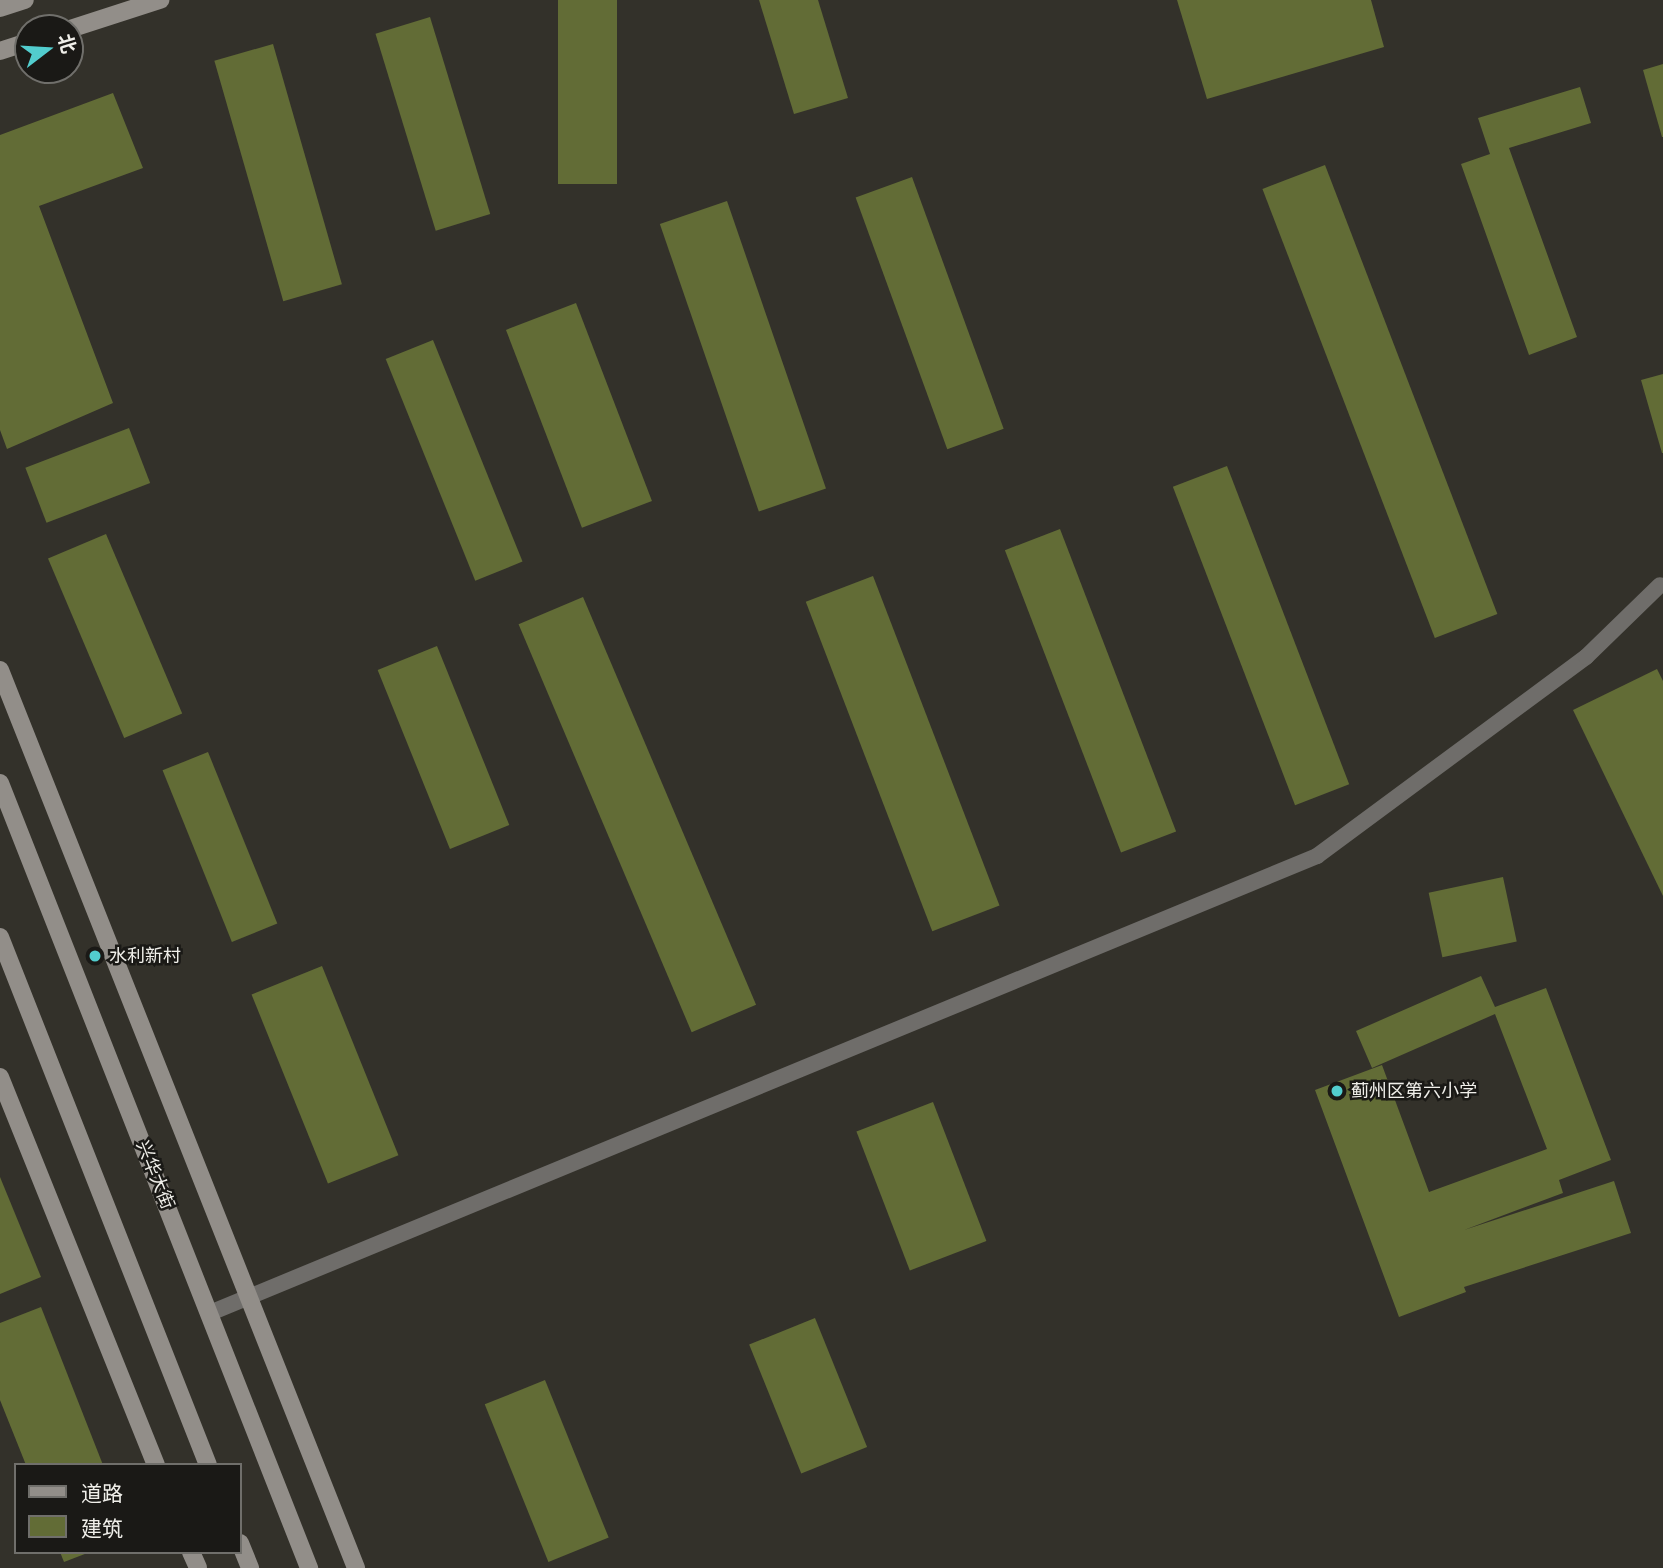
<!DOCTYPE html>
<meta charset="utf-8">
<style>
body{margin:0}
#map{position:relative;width:1663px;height:1568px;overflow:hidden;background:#33312a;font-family:"IBM Plex Sans","Noto Sans SC",sans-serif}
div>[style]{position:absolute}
.building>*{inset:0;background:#626c36;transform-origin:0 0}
.lane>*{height:16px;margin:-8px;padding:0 8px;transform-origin:8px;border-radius:8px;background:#6f6d6a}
.secondary>*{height:18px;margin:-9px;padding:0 9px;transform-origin:9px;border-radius:9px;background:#928e89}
.dots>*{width:19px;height:19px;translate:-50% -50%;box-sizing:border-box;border:4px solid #1a1916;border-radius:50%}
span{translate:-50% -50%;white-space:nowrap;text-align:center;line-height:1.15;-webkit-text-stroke:5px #1a1916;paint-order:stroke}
.poi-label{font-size:18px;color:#f0efea}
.left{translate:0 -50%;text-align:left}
.street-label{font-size:18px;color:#f0efea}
.legend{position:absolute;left:14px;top:1463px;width:228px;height:91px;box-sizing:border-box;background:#1a1916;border:2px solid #706f6b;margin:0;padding:9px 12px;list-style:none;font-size:21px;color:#f0efea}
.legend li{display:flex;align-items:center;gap:14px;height:35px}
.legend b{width:35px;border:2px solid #706f6b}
.north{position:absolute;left:14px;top:14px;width:70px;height:70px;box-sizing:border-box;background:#1a1916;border:2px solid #706f6b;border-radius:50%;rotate:73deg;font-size:19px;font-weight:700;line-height:28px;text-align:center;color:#f0efea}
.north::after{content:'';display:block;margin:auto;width:24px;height:32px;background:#52cdce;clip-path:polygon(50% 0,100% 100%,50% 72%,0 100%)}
</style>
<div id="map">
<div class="building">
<div style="left:558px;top:0;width:59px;height:184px"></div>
<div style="clip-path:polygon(759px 0,818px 0,848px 98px,794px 114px)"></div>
<div style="clip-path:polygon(1177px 0,1371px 0,1384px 47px,1207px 99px)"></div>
<div style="left:430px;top:17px;width:206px;height:57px;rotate:73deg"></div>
<div style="left:273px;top:44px;width:250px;height:61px;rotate:74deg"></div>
<div style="clip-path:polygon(1663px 64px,1663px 137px,1662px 137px,1643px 70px)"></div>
<div style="clip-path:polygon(1580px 87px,1591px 123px,1509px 148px,1577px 337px,1529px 355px,1461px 164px,1490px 154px,1478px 118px)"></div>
<div style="clip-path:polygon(113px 93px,143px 168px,39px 206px,113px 403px,7px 449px,0 430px,0 135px)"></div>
<div style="left:1325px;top:165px;width:481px;height:67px;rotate:69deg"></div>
<div style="left:912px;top:177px;width:268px;height:60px;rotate:70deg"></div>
<div style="left:727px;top:201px;width:304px;height:71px;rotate:71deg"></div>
<div style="left:576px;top:303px;width:212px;height:75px;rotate:69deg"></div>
<div style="left:433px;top:340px;width:239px;height:51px;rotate:68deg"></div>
<div style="clip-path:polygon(1663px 374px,1663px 453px,1662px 453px,1641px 380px)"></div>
<div style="left:129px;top:428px;width:59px;height:111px;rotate:69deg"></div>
<div style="left:1227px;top:466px;width:341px;height:58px;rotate:69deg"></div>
<div style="left:1060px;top:529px;width:324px;height:59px;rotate:69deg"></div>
<div style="left:106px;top:534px;width:195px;height:63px;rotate:67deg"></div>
<div style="left:873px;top:576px;width:353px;height:72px;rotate:69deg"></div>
<div style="left:583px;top:597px;width:443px;height:70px;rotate:67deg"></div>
<div style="left:437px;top:646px;width:193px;height:64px;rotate:68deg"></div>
<div style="clip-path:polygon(1657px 669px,1663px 681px,1663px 896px,1573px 710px)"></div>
<div style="left:208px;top:752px;width:185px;height:49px;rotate:68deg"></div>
<div style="left:1503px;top:877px;width:66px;height:76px;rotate:78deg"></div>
<div style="left:322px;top:966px;width:204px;height:76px;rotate:68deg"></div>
<div style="clip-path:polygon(1481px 976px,1495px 1007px,1546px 988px,1611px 1160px,1559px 1180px,1563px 1193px,1464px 1230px,1614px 1181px,1631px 1233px,1464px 1287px,1466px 1292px,1399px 1317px,1315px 1090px,1382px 1065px,1429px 1192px,1547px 1149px,1495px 1014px,1372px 1068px,1356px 1031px)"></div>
<div style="left:933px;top:1102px;width:149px;height:82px;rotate:69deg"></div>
<div style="clip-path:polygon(0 1177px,41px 1277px,0 1294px)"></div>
<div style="clip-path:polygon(41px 1307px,103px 1465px,26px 1465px,0 1400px,0 1323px)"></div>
<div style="left:815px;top:1318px;width:139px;height:71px;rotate:68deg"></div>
<div style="left:545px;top:1380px;width:170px;height:65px;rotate:68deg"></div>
<div style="clip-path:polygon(60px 1552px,90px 1552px,64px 1562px)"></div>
</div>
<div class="lane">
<div style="left:210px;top:1313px;width:1198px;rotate:-22.43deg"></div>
<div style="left:1317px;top:856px;width:335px;rotate:-36.5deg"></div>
<div style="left:1586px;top:657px;width:103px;rotate:-44.2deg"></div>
</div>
<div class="secondary">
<div style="left:0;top:8px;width:26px;rotate:-18deg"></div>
<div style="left:70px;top:29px;width:95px;rotate:-17.9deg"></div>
<div style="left:0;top:51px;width:29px;rotate:-18deg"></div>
<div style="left:0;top:670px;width:966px;rotate:68.37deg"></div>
<div style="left:0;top:783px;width:844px;rotate:68.51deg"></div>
<div style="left:0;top:937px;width:567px;rotate:68.5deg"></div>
<div style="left:0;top:1077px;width:418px;rotate:68.1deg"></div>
<div style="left:240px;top:1543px;width:27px;rotate:68deg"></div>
<div style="left:191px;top:1552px;width:17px;rotate:66deg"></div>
</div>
<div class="dots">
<div style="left:95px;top:956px;background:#52cdce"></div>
<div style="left:1337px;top:1091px;background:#52cdce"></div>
</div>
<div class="poi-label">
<span class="left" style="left:109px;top:956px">水利新村</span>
<span class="left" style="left:1351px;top:1091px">蓟州区第六小学</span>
</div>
<div class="street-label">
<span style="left:155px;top:1175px;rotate:68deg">兴华大街</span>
</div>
<ul class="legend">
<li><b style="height:9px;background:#928e89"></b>道路</li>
<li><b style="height:19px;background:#626c36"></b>建筑</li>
</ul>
<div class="north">北</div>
</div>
